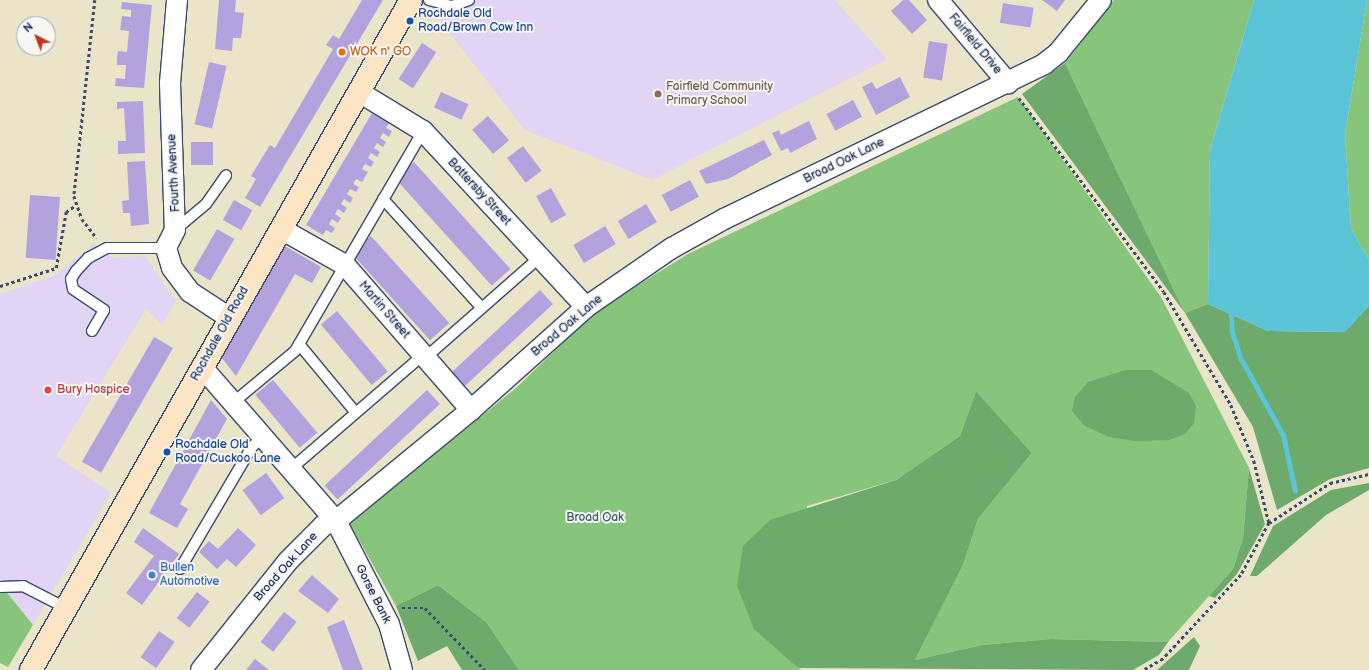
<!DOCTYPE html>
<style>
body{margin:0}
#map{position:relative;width:1369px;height:670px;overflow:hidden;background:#eae5c8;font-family:"Balsamiq Sans",sans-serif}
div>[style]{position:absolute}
.built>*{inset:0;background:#e1d4f4}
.green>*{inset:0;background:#87c57c}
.forest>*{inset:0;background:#6daa6c}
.water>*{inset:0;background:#5bc5d7}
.stream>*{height:5px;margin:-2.5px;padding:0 2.5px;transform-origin:2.5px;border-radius:2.5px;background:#5bc5d7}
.building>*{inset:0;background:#b2a3df;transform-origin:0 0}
.path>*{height:2.5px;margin-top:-1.25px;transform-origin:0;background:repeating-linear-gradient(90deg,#3a4a6e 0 3px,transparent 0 6px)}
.roads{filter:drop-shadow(1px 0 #3a4a6e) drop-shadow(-1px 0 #3a4a6e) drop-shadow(0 1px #3a4a6e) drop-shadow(0 -1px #3a4a6e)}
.lane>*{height:10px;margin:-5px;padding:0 5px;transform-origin:5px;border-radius:5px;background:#fff}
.street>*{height:20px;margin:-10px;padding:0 10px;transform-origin:10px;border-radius:10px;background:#fff}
.secondary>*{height:22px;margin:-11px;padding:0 11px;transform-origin:11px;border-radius:11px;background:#fce5c4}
.dots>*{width:11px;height:11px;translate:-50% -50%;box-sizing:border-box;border:2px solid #f6f6f2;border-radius:50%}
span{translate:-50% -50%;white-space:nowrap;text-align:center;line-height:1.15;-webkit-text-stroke:4px #f6f6f2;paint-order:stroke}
.transit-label{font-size:12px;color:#164399}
.left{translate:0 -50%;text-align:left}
.street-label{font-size:12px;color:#1b2f5e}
.food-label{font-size:12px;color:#c56008}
.education-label{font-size:12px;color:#785e54}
.health-label{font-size:12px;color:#be3a42}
.park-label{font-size:12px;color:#3b5c67}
.shop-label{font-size:12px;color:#366cbe}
.north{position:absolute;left:16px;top:16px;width:40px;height:40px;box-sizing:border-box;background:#f6f6f2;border:1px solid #9ea6b7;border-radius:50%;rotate:318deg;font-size:11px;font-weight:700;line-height:16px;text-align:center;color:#1b2f5e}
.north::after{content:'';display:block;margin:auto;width:14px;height:18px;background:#c8321e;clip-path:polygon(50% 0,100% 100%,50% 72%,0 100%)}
</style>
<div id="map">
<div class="built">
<div style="clip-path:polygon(431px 0,835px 0,887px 59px,652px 180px,525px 130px,428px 5px)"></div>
<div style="clip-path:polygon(94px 244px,113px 258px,145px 256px,176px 301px,162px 325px,146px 309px,56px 456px,111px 493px,33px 625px,0 584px,0 294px,56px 275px)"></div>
</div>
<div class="green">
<div style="clip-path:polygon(1114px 0,1254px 0,1210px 150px,1208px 304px,1185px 313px,1065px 63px)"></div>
<div style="clip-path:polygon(1367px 0,1369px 0,1369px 260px,1351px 229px,1345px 134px)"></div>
<div style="clip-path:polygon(1018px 97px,1161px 297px,1249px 468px,1243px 538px,1233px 569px,1168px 642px,1051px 639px,982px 645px,915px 660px,963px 565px,978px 519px,1032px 453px,976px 391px,960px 436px,896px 480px,807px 506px,798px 668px,802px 670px,519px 670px,487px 623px,438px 585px,396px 606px,350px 524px,517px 387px,596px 311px,688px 254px)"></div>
<div style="clip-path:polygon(0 584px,33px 625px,8px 667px,0 663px)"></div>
</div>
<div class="forest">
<div style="clip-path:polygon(1065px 63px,1185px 313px,1208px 304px,1268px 331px,1344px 332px,1369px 306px,1369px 468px,1330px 479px,1277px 510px,1253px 427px,1185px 313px,1022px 94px)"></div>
<div style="clip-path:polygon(1126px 370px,1151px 370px,1189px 393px,1196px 406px,1194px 423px,1185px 434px,1169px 440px,1135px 441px,1109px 437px,1085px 426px,1072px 411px,1075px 397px,1088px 382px)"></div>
<div style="clip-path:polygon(976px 391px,1032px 453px,978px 519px,963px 565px,915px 660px,982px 645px,1051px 639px,1168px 642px,1159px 655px,1133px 670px,798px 668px,754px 629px,737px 586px,743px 546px,770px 520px,896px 480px,960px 436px)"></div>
<div style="clip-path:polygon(1249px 468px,1265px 524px,1237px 574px,1215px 598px,1209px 596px,1233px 569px,1243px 538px)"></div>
<div style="clip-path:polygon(1369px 483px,1369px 490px,1326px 515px,1257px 576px,1250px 576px,1273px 526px,1331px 490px)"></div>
<div style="clip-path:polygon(438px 585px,487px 623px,519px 670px,462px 670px,447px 646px,418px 661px,396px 606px)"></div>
<div style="clip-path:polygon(1194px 637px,1200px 646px,1189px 670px,1157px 670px)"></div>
</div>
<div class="water">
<div style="clip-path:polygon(1254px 0,1367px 0,1345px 134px,1351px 229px,1369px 260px,1369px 306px,1345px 332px,1268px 331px,1208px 304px,1210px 150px)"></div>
</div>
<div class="stream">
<div style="left:1231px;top:314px;width:18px;rotate:87deg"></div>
<div style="left:1232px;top:332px;width:28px;rotate:72deg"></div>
<div style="left:1241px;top:359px;width:87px;rotate:61.1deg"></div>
<div style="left:1283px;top:435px;width:57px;rotate:77.9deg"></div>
</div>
<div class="building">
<div style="clip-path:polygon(219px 0,236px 0,235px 12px,244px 13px,241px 38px,233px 38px,232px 51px,215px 49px)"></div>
<div style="clip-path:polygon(362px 0,383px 0,260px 207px,245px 198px,256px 179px,251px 176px,270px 145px,275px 148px,333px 49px,326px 45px,333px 35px,339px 39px)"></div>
<div style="clip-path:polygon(903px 0,909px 0,927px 20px,912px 34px,891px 11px)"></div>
<div style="clip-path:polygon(1042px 0,1065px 0,1057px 11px)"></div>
<div style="clip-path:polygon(122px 2px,152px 5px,144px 88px,115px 86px,116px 78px,125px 79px,126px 65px,117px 65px,117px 58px,118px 51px,127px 52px,129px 31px,120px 30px,122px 16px,131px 17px,131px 10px,121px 9px)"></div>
<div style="left:1003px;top:3px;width:31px;height:20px;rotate:9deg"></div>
<div style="left:929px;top:41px;width:19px;height:37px;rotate:9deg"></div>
<div style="left:422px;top:43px;width:17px;height:43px;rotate:33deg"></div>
<div style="left:209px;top:62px;width:18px;height:64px;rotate:13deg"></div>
<div style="clip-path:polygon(900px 77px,910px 97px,876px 115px,862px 87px,872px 82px,876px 89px)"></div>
<div style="left:441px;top:92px;width:30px;height:17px;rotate:24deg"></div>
<div style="left:853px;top:100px;width:19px;height:30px;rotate:62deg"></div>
<div style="clip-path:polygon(143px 101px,145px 153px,118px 154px,118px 141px,126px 141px,124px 108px,117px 109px,117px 102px)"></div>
<div style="clip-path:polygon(372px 113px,389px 123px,386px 128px,392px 131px,389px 137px,383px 133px,380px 138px,386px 142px,383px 147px,377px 143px,374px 148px,380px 152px,377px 157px,371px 153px,368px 158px,374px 162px,371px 167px,365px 164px,362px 169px,368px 172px,362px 182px,356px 179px,353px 184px,359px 187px,356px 192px,350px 189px,347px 194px,353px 198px,350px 203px,344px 199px,341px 204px,347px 208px,344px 213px,338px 209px,335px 214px,341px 218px,338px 223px,332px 219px,329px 224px,335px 228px,332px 233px,326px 230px,323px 235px,306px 225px)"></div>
<div style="left:488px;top:116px;width:32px;height:21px;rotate:49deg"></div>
<div style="clip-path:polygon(809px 121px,817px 139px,790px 153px,788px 148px,781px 151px,772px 133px,779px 130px,781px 135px)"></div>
<div style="clip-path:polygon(764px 140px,772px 155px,728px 179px,706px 184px,699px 171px)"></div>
<div style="left:191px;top:142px;width:22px;height:23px"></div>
<div style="left:523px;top:146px;width:31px;height:20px;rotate:53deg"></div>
<div style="clip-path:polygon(145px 161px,149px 224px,131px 226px,130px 213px,123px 213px,122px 201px,129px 200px,127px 162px)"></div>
<div style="left:414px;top:162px;width:144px;height:25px;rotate:48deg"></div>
<div style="left:690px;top:180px;width:19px;height:32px;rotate:62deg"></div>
<div style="left:551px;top:188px;width:31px;height:17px;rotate:61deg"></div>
<div style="left:30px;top:195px;width:30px;height:63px;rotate:4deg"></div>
<div style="left:234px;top:200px;width:21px;height:23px;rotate:29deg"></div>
<div style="left:646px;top:204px;width:21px;height:33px;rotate:59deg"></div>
<div style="left:605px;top:226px;width:21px;height:37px;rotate:59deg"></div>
<div style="left:217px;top:229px;width:20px;height:48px;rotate:30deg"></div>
<div style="left:371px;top:236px;width:117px;height:26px;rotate:48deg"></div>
<div style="clip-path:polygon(285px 246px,321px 267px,312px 283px,295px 274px,236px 376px,221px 357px)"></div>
<div style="left:540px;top:290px;width:19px;height:120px;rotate:47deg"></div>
<div style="left:337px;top:311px;width:79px;height:21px;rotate:50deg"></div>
<div style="left:154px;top:337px;width:22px;height:144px;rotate:30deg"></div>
<div style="left:273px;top:380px;width:69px;height:23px;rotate:50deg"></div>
<div style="left:427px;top:390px;width:19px;height:140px;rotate:47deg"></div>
<div style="clip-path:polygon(211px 400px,227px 419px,180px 504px,188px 509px,177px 528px,149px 513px)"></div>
<div style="left:266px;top:473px;width:31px;height:29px;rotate:54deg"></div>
<div style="clip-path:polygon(143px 528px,179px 554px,142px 605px,126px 593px,154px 556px,134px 542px)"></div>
<div style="clip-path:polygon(238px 528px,256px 545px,236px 567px,227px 559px,217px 569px,199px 552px,209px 541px,218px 549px)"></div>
<div style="clip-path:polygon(312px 575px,339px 599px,328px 613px,298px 591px)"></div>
<div style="left:197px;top:592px;width:16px;height:33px;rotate:38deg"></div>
<div style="left:284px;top:612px;width:16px;height:38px;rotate:38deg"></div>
<div style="clip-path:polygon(344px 620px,363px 670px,343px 670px,327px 627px)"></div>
<div style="left:159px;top:631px;width:19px;height:32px;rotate:35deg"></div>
<div style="clip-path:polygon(255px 659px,269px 670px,246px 670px)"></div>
</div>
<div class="path">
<div style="left:95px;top:0;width:197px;rotate:96.1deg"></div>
<div style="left:74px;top:196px;width:24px;rotate:71deg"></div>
<div style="left:82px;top:219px;width:24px;rotate:52deg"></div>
<div style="left:1019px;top:98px;width:242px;rotate:53.2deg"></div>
<div style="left:1164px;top:292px;width:131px;rotate:59.3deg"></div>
<div style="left:1231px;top:405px;width:61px;rotate:67.7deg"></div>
<div style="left:1254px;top:461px;width:64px;rotate:76.4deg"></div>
<div style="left:1269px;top:523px;width:59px;rotate:118.3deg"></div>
<div style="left:1241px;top:575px;width:115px;rotate:132.9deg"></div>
<div style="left:1163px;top:659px;width:22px;rotate:150deg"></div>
<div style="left:0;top:286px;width:59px;rotate:-17.8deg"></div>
<div style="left:56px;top:268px;width:57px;rotate:-79.9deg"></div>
<div style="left:66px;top:212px;width:12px;rotate:-35deg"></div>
<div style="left:1269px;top:523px;width:73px;rotate:-33.3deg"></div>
<div style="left:1330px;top:483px;width:40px;rotate:-13deg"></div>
<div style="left:402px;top:608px;width:23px"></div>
<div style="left:425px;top:608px;width:86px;rotate:45.9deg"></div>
</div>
<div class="roads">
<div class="lane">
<div style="left:429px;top:0;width:24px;rotate:15deg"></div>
<div style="left:452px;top:6px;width:18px;rotate:-19deg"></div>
<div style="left:383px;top:199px;width:147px;rotate:47.8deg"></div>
<div style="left:175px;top:230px;width:40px;rotate:-40deg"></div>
<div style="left:206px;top:204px;width:35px;rotate:-55deg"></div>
<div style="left:92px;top:331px;width:24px;rotate:-60deg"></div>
<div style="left:104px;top:310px;width:37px;rotate:-146deg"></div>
<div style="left:73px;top:289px;width:10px;rotate:-101deg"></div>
<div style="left:71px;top:279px;width:9px;rotate:-58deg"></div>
<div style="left:76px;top:271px;width:18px;rotate:-47deg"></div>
<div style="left:88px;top:258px;width:21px;rotate:-28deg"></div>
<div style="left:107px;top:248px;width:59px"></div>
<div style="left:299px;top:344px;width:89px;rotate:50.4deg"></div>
<div style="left:425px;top:358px;width:153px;rotate:-41.3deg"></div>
<div style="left:235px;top:401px;width:78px;rotate:-39.8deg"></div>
<div style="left:295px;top:351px;width:255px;rotate:-59.8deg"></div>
<div style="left:292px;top:468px;width:173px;rotate:-40.8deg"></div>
<div style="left:180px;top:569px;width:142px;rotate:-59.5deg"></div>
<div style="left:252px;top:447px;width:17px;rotate:-45deg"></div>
<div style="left:0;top:587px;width:23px;rotate:-2deg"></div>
<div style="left:23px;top:586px;width:48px;rotate:27.1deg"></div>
</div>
<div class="street">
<div style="left:177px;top:0;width:83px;rotate:94.8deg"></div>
<div style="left:170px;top:83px;width:147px;rotate:88.1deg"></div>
<div style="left:175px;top:230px;width:20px;rotate:117deg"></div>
<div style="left:166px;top:248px;width:21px;rotate:73deg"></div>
<div style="left:172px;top:268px;width:30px;rotate:53deg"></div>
<div style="left:190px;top:292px;width:45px;rotate:33.3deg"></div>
<div style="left:938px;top:0;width:109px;rotate:49.9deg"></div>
<div style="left:359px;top:92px;width:75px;rotate:31.4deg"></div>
<div style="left:423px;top:131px;width:240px;rotate:47.2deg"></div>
<div style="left:281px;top:229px;width:73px;rotate:29.4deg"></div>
<div style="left:345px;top:265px;width:192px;rotate:49deg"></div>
<div style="left:202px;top:367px;width:204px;rotate:49deg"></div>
<div style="left:336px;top:521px;width:116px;rotate:62.8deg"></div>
<div style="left:389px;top:624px;width:48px;rotate:74.2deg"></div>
<div style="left:201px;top:670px;width:139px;rotate:-51.4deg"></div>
<div style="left:288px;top:561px;width:51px;rotate:-45deg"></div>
<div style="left:324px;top:525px;width:13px;rotate:-18deg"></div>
<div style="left:336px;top:521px;width:175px;rotate:-39.4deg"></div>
<div style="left:471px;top:410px;width:154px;rotate:-41.8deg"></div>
<div style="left:586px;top:307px;width:104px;rotate:-34.5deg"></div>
<div style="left:672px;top:248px;width:60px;rotate:-29.1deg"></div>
<div style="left:724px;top:219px;width:356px;rotate:-25.8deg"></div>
<div style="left:1044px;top:64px;width:18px;rotate:-38deg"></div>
<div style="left:1058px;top:53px;width:68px;rotate:-50.9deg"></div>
</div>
<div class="secondary">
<div style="left:31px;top:670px;width:770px;rotate:-60.44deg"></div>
</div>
</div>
<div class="dots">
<div style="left:410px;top:21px;background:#1a4fb4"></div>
<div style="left:342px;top:52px;background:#e8710a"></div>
<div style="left:658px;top:94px;background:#8d6e63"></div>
<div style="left:48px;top:390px;background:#e0444e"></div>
<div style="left:167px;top:452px;background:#1a4fb4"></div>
<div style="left:152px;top:575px;background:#3f7fe0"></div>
</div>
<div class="transit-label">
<span class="left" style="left:418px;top:21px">Rochdale Old<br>Road/Brown Cow Inn</span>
<span class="left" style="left:175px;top:452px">Rochdale Old<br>Road/Cuckoo Lane</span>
</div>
<div class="street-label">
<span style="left:975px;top:44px;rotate:50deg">Fairfield Drive</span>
<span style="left:844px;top:161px;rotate:-26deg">Broad Oak Lane</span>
<span style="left:174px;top:173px;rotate:-93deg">Fourth Avenue</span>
<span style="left:479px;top:192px;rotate:47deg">Battersby Street</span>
<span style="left:384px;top:310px;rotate:49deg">Martin Street</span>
<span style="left:567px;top:326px;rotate:-40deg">Broad Oak Lane</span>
<span style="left:220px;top:334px;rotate:-61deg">Rochdale Old Road</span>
<span style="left:286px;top:567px;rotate:-48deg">Broad Oak Lane</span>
<span style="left:373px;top:594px;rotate:63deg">Gorse Bank</span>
</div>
<div class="food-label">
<span class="left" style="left:350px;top:52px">WOK n' GO</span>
</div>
<div class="education-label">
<span class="left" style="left:666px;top:94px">Fairfield Community<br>Primary School</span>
</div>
<div class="health-label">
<span class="left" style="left:57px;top:390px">Bury Hospice</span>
</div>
<div class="park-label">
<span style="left:595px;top:518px">Broad Oak</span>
</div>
<div class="shop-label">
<span class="left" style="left:160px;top:575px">Bullen<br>Automotive</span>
</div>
<div class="north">N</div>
</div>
